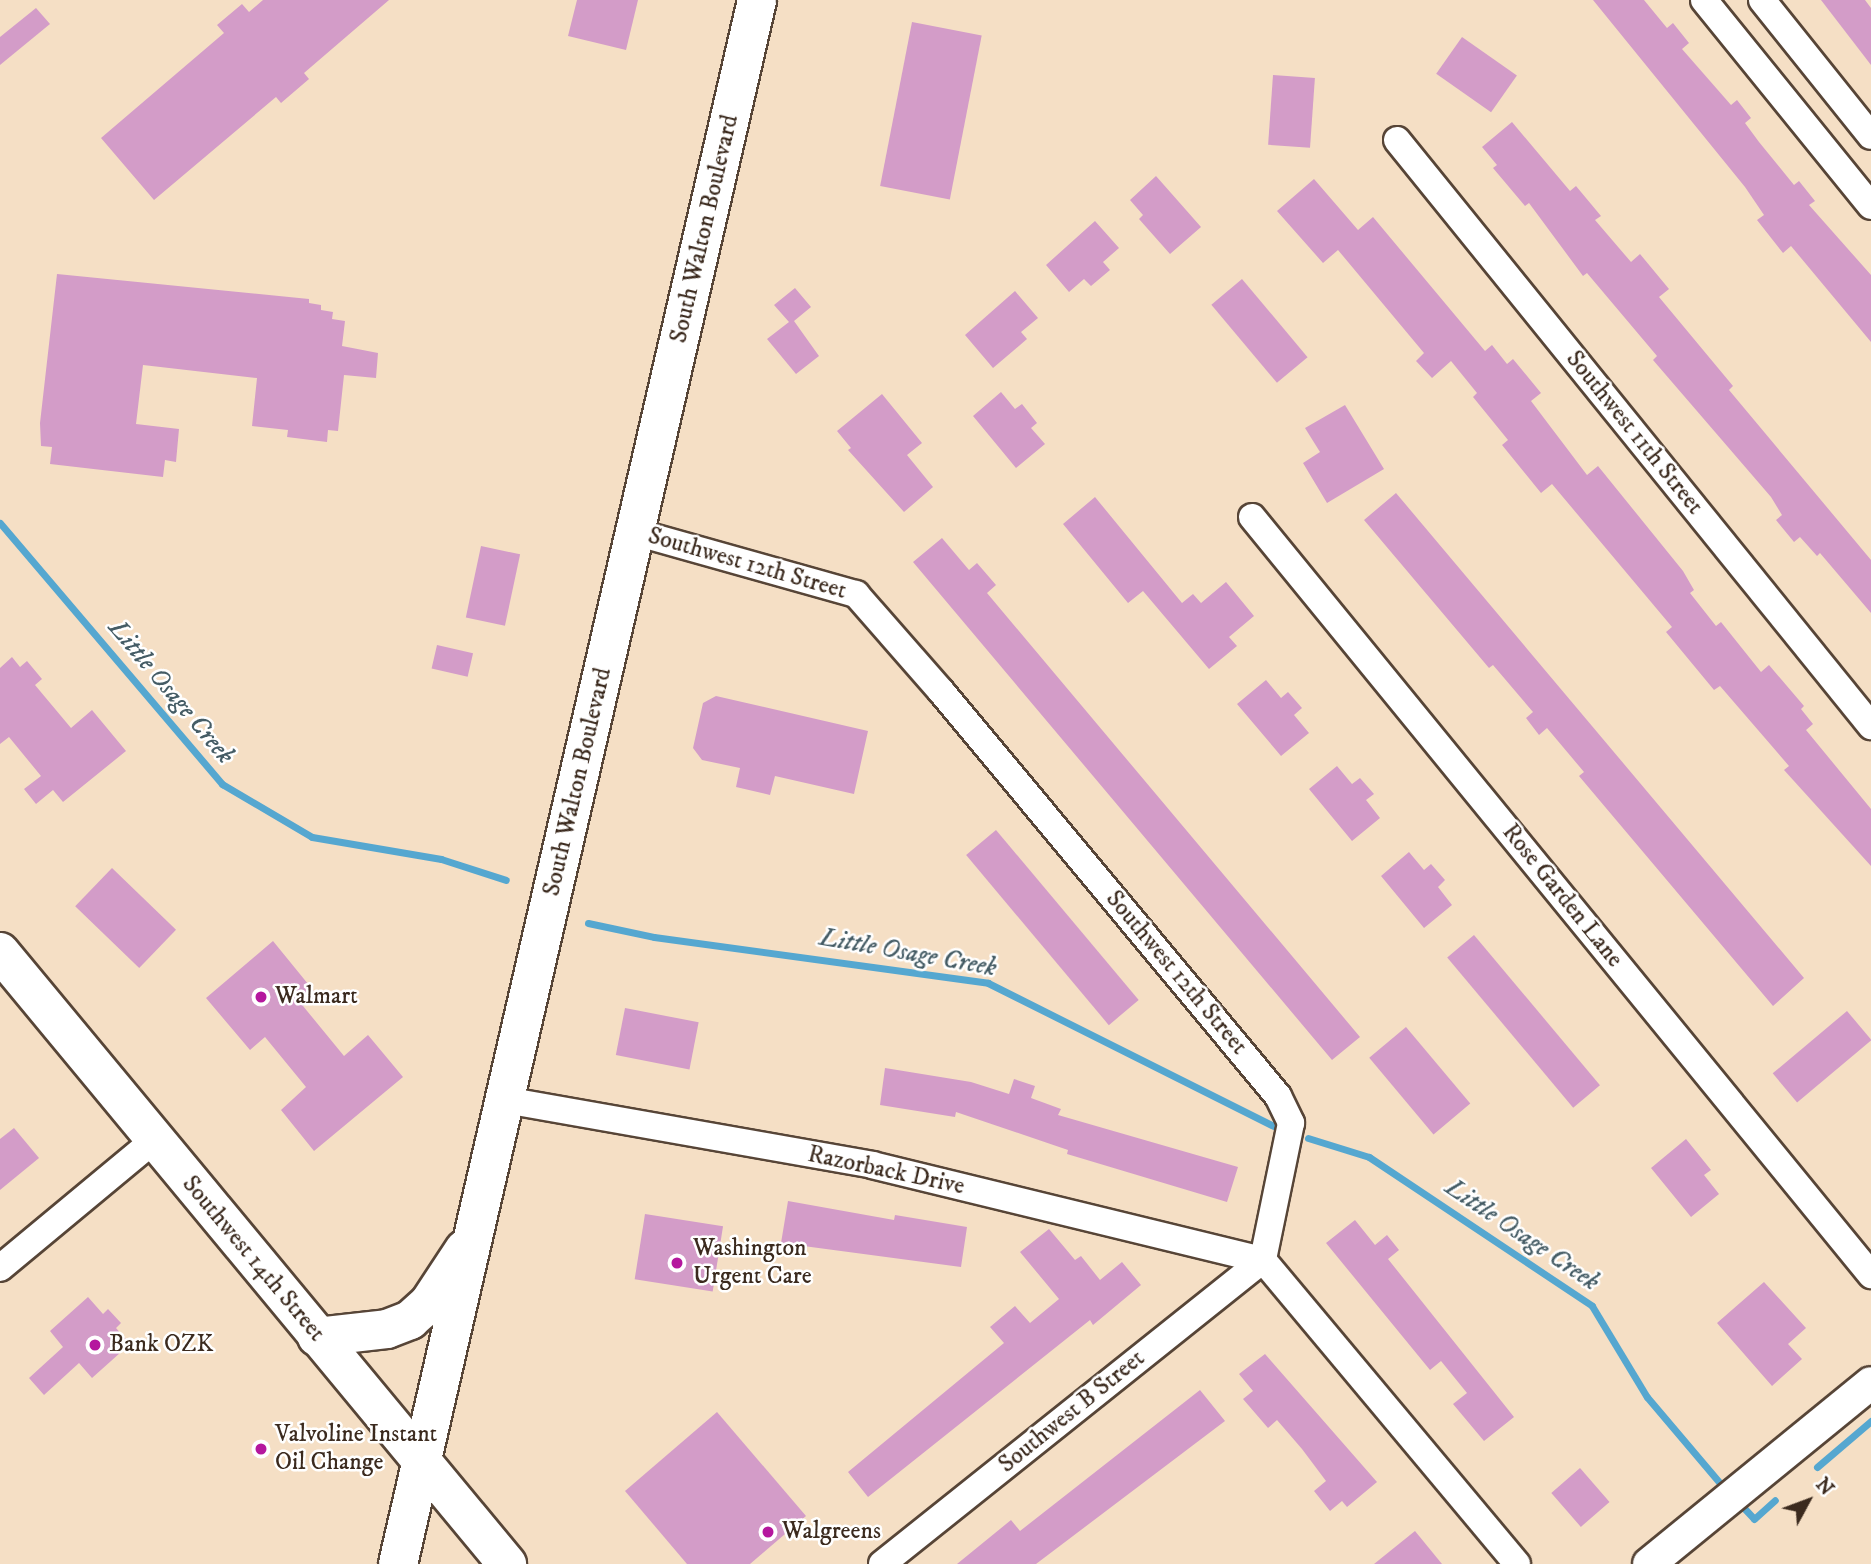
<!DOCTYPE html>
<style>
body{margin:0}
#map{position:relative;width:1871px;height:1564px;overflow:hidden;background:#f5dfc5;font-family:"IM FELL DW Pica",serif}
div>[style]{position:absolute}
.stream>*{height:7px;margin:-3.5px;padding:0 3.5px;transform-origin:3.5px;border-radius:3.5px;background:#55a7d0}
.building>*{inset:0;background:#d39cc8;transform-origin:0 0}
.roads{filter:drop-shadow(2px 0 #574537) drop-shadow(-2px 0 #574537) drop-shadow(0 2px #574537) drop-shadow(0 -2px #574537)}
.minor>*{height:26px;margin:-13px;padding:0 13px;transform-origin:13px;border-radius:13px;background:#fff}
.tertiary>*{height:32px;margin:-16px;padding:0 16px;transform-origin:16px;border-radius:16px;background:#fff}
.primary>*{height:38px;margin:-19px;padding:0 19px;transform-origin:19px;border-radius:19px;background:#fff}
.dots>*{width:19px;height:19px;translate:-50% -50%;box-sizing:border-box;border:4px solid #fff;border-radius:50%}
span{translate:-50% -50%;white-space:nowrap;text-align:center;line-height:1.15;-webkit-text-stroke:5px #fff;paint-order:stroke}
.street-label{font-size:24px;color:#3b2a1e}
.poi-label{font-size:24px;color:#3b2a1e}
.left{translate:0 -50%;text-align:left}
.water-label{font-size:26px;color:#455c65;font-style:italic}
.north{position:absolute;left:1773px;top:1466px;width:70px;height:70px;-webkit-text-stroke:5px #fff;paint-order:stroke;rotate:49deg;font-size:19px;font-weight:700;line-height:28px;text-align:center;color:#3b2a1e}
.north::after{content:'';display:block;margin:auto;width:24px;height:32px;background:#3b2a1e;clip-path:polygon(50% 0,100% 100%,50% 72%,0 100%)}
</style>
<div id="map">
<div class="stream">
<div style="left:0;top:523px;width:343px;rotate:49.6deg"></div>
<div style="left:222px;top:784px;width:104px;rotate:30.5deg"></div>
<div style="left:312px;top:837px;width:131px;rotate:9.7deg"></div>
<div style="left:441px;top:859px;width:68px;rotate:17.9deg"></div>
<div style="left:588px;top:923px;width:67px;rotate:12deg"></div>
<div style="left:654px;top:937px;width:337px;rotate:7.8deg"></div>
<div style="left:988px;top:983px;width:321px;rotate:26.6deg"></div>
<div style="left:1308px;top:1138px;width:64px;rotate:17.3deg"></div>
<div style="left:1369px;top:1157px;width:268px;rotate:33.7deg"></div>
<div style="left:1592px;top:1306px;width:106px;rotate:58.9deg"></div>
<div style="left:1647px;top:1397px;width:113px;rotate:49.7deg"></div>
<div style="left:1817px;top:1467px;width:71px;rotate:-40.4deg"></div>
<div style="left:1743px;top:1507px;width:16px;rotate:47deg"></div>
<div style="left:1754px;top:1519px;width:28px;rotate:-42deg"></div>
</div>
<div class="building">
<div style="clip-path:polygon(263px 0,389px 0,304px 73px,309px 79px,281px 103px,276px 97px,154px 200px,101px 138px,224px 33px,217px 25px,242px 4px,249px 12px)"></div>
<div style="clip-path:polygon(577px 0,638px 0,626px 50px,568px 36px)"></div>
<div style="clip-path:polygon(1593px 0,1644px 0,1667px 28px,1673px 23px,1689px 43px,1682px 49px,1731px 105px,1737px 100px,1751px 118px,1745px 123px,1759px 142px,1794px 185px,1799px 181px,1815px 201px,1809px 205px,1871px 275px,1871px 342px,1791px 246px,1783px 253px,1757px 220px,1764px 215px,1745px 187px)"></div>
<div style="clip-path:polygon(1821px 0,1865px 0,1871px 8px,1871px 65px)"></div>
<div style="clip-path:polygon(36px 8px,50px 24px,0 65px,0 37px)"></div>
<div style="left:912px;top:22px;width:71px;height:167px;rotate:11deg"></div>
<div style="left:1462px;top:37px;width:67px;height:45px;rotate:35deg"></div>
<div style="left:1273px;top:75px;width:42px;height:70px;rotate:4deg"></div>
<div style="clip-path:polygon(1512px 122px,1570px 191px,1576px 186px,1601px 216px,1595px 220px,1631px 262px,1640px 254px,1669px 289px,1659px 297px,1733px 386px,1729px 390px,1871px 560px,1871px 613px,1820px 553px,1817px 556px,1800px 537px,1794px 542px,1776px 520px,1782px 515px,1771px 497px,1653px 360px,1657px 356px,1587px 273px,1583px 276px,1529px 203px,1525px 206px,1493px 168px,1497px 165px,1482px 147px)"></div>
<div style="clip-path:polygon(1156px 176px,1201px 227px,1170px 254px,1139px 219px,1143px 215px,1130px 200px)"></div>
<div style="clip-path:polygon(1314px 179px,1358px 230px,1373px 217px,1485px 351px,1492px 345px,1507px 364px,1513px 359px,1541px 393px,1531px 401px,1587px 475px,1598px 466px,1683px 571px,1694px 590px,1690px 593px,1716px 626px,1721px 622px,1761px 672px,1769px 665px,1804px 706px,1801px 709px,1813px 724px,1806px 730px,1871px 809px,1871px 866px,1784px 770px,1789px 766px,1720px 686px,1714px 690px,1666px 632px,1672px 627px,1552px 484px,1541px 493px,1502px 445px,1508px 440px,1473px 397px,1477px 393px,1451px 361px,1432px 378px,1416px 361px,1424px 353px,1338px 250px,1323px 263px,1277px 211px)"></div>
<div style="clip-path:polygon(1095px 221px,1119px 248px,1103px 262px,1110px 270px,1091px 286px,1084px 279px,1069px 292px,1046px 265px)"></div>
<div style="clip-path:polygon(57px 274px,309px 299px,309px 303px,321px 305px,321px 310px,333px 312px,332px 319px,345px 321px,342px 346px,378px 353px,376px 378px,344px 375px,338px 431px,328px 430px,327px 442px,287px 437px,288px 430px,252px 426px,257px 378px,143px 365px,136px 424px,179px 429px,176px 462px,165px 460px,163px 477px,50px 464px,52px 447px,41px 446px,40px 423px)"></div>
<div style="left:1242px;top:279px;width:102px;height:40px;rotate:50deg"></div>
<div style="clip-path:polygon(795px 288px,811px 307px,794px 321px,819px 356px,796px 374px,767px 339px,789px 322px,774px 305px)"></div>
<div style="clip-path:polygon(1015px 291px,1038px 318px,1021px 332px,1027px 339px,993px 368px,965px 335px)"></div>
<div style="clip-path:polygon(1001px 392px,1015px 409px,1022px 404px,1037px 423px,1031px 428px,1045px 444px,1016px 468px,973px 416px)"></div>
<div style="clip-path:polygon(882px 394px,922px 443px,907px 455px,933px 487px,904px 512px,848px 450px,851px 448px,837px 431px)"></div>
<div style="clip-path:polygon(1345px 405px,1384px 469px,1327px 503px,1303px 463px,1320px 452px,1305px 428px)"></div>
<div style="clip-path:polygon(1396px 493px,1804px 978px,1773px 1006px,1579px 776px,1584px 772px,1547px 728px,1539px 735px,1526px 718px,1533px 712px,1493px 665px,1489px 668px,1364px 520px)"></div>
<div style="clip-path:polygon(1095px 497px,1182px 603px,1193px 594px,1201px 603px,1226px 582px,1254px 616px,1229px 637px,1237px 646px,1209px 669px,1143px 591px,1128px 603px,1063px 524px)"></div>
<div style="clip-path:polygon(942px 538px,969px 570px,977px 563px,996px 585px,987px 593px,1360px 1037px,1332px 1060px,913px 562px)"></div>
<div style="left:481px;top:546px;width:40px;height:73px;rotate:12deg"></div>
<div style="left:437px;top:645px;width:37px;height:24px;rotate:13deg"></div>
<div style="clip-path:polygon(12px 657px,20px 667px,27px 661px,42px 679px,35px 685px,71px 728px,92px 710px,126px 751px,63px 802px,53px 790px,36px 804px,24px 789px,41px 776px,9px 737px,0 744px,0 668px)"></div>
<div style="clip-path:polygon(1266px 680px,1281px 698px,1288px 692px,1302px 708px,1294px 715px,1309px 733px,1281px 756px,1237px 704px)"></div>
<div style="clip-path:polygon(716px 696px,868px 731px,854px 794px,775px 776px,770px 795px,736px 787px,740px 768px,702px 760px,693px 748px,703px 703px)"></div>
<div style="clip-path:polygon(1337px 766px,1352px 784px,1360px 778px,1374px 794px,1366px 800px,1380px 818px,1352px 841px,1309px 789px)"></div>
<div style="left:996px;top:830px;width:222px;height:39px;rotate:50deg"></div>
<div style="clip-path:polygon(1409px 852px,1424px 870px,1431px 864px,1445px 880px,1438px 887px,1452px 905px,1424px 928px,1381px 876px)"></div>
<div style="left:112px;top:868px;width:89px;height:53px;rotate:44deg"></div>
<div style="left:1474px;top:935px;width:196px;height:35px;rotate:50deg"></div>
<div style="clip-path:polygon(273px 941px,317px 995px,303px 1006px,344px 1056px,368px 1035px,403px 1077px,314px 1151px,281px 1110px,306px 1087px,265px 1037px,250px 1050px,206px 998px)"></div>
<div style="left:625px;top:1008px;width:75px;height:48px;rotate:11deg"></div>
<div style="left:1847px;top:1011px;width:38px;height:97px;rotate:50deg"></div>
<div style="left:1406px;top:1027px;width:100px;height:48px;rotate:50deg"></div>
<div style="clip-path:polygon(885px 1068px,971px 1082px,1009px 1094px,1014px 1079px,1035px 1086px,1031px 1098px,1061px 1109px,1058px 1115px,1238px 1167px,1227px 1202px,1067px 1154px,1068px 1150px,956px 1112px,955px 1117px,880px 1105px)"></div>
<div style="clip-path:polygon(14px 1128px,39px 1158px,0 1190px,0 1139px)"></div>
<div style="clip-path:polygon(1686px 1139px,1711px 1170px,1704px 1175px,1719px 1194px,1691px 1217px,1651px 1168px)"></div>
<div style="clip-path:polygon(788px 1201px,894px 1220px,895px 1215px,967px 1227px,961px 1267px,781px 1243px)"></div>
<div style="left:645px;top:1214px;width:79px;height:66px;rotate:9deg"></div>
<div style="clip-path:polygon(1355px 1220px,1375px 1245px,1387px 1235px,1399px 1250px,1388px 1259px,1514px 1417px,1484px 1441px,1453px 1404px,1467px 1393px,1441px 1361px,1430px 1370px,1326px 1243px)"></div>
<div style="clip-path:polygon(1049px 1229px,1075px 1260px,1081px 1256px,1100px 1280px,1122px 1262px,1141px 1285px,1093px 1325px,1090px 1320px,868px 1497px,848px 1472px,1004px 1343px,990px 1327px,1015px 1306px,1030px 1323px,1059px 1299px,1020px 1252px)"></div>
<div style="clip-path:polygon(1764px 1282px,1806px 1328px,1788px 1344px,1802px 1359px,1772px 1386px,1717px 1323px)"></div>
<div style="clip-path:polygon(88px 1297px,103px 1314px,108px 1309px,121px 1323px,116px 1328px,130px 1344px,92px 1378px,79px 1363px,44px 1395px,29px 1378px,63px 1347px,50px 1331px)"></div>
<div style="clip-path:polygon(1265px 1354px,1377px 1482px,1347px 1507px,1342px 1501px,1330px 1511px,1314px 1491px,1326px 1481px,1302px 1449px,1277px 1420px,1268px 1428px,1243px 1399px,1253px 1391px,1239px 1374px)"></div>
<div style="clip-path:polygon(1200px 1390px,1225px 1421px,1036px 1564px,957px 1564px,1011px 1520px,1020px 1531px)"></div>
<div style="clip-path:polygon(717px 1412px,806px 1516px,750px 1564px,687px 1564px,625px 1491px)"></div>
<div style="left:1580px;top:1468px;width:45px;height:38px;rotate:49deg"></div>
<div style="clip-path:polygon(1415px 1531px,1442px 1564px,1374px 1564px)"></div>
</div>
<div class="roads">
<div class="minor">
<div style="left:1704px;top:0;width:265px;rotate:51deg"></div>
<div style="left:1762px;top:0;width:174px;rotate:51.3deg"></div>
<div style="left:1397px;top:140px;width:754px;rotate:51.03deg"></div>
<div style="left:1252px;top:517px;width:979px;rotate:50.76deg"></div>
<div style="left:635px;top:532px;width:230px;rotate:15.7deg"></div>
<div style="left:856px;top:594px;width:129px;rotate:48.8deg"></div>
<div style="left:941px;top:691px;width:527px;rotate:50.24deg"></div>
<div style="left:1278px;top:1096px;width:30px;rotate:64deg"></div>
<div style="left:1291px;top:1123px;width:140px;rotate:101.6deg"></div>
<div style="left:1263px;top:1260px;width:396px;rotate:50.1deg"></div>
<div style="left:505px;top:1100px;width:373px;rotate:10deg"></div>
<div style="left:872px;top:1165px;width:402px;rotate:13.7deg"></div>
<div style="left:0;top:1268px;width:200px;rotate:-39.7deg"></div>
<div style="left:882px;top:1564px;width:487px;rotate:-38.6deg"></div>
</div>
<div class="tertiary">
<div style="left:1649px;top:1564px;width:286px;rotate:-39.2deg"></div>
</div>
<div class="primary">
<div style="left:0;top:952px;width:795px;rotate:50.36deg"></div>
<div style="left:317px;top:1337px;width:70px;rotate:-6.5deg"></div>
<div style="left:387px;top:1329px;width:25px;rotate:-21deg"></div>
<div style="left:410px;top:1320px;width:25px;rotate:-42deg"></div>
<div style="left:429px;top:1303px;width:64px;rotate:-56.6deg"></div>
<div style="left:398px;top:1564px;width:1605px;rotate:-77.07deg"></div>
</div>
</div>
<div class="dots">
<div style="left:261px;top:997px;background:#b5179e"></div>
<div style="left:677px;top:1263px;background:#b5179e"></div>
<div style="left:95px;top:1345px;background:#b5179e"></div>
<div style="left:261px;top:1449px;background:#b5179e"></div>
<div style="left:768px;top:1532px;background:#b5179e"></div>
</div>
<div class="street-label">
<span style="left:705px;top:229px;rotate:-77deg">South Walton Boulevard</span>
<span style="left:1634px;top:433px;rotate:51deg">Southwest 11th Street</span>
<span style="left:747px;top:564px;rotate:16deg">Southwest 12th Street</span>
<span style="left:578px;top:782px;rotate:-77deg">South Walton Boulevard</span>
<span style="left:1562px;top:896px;rotate:51deg">Rose Garden Lane</span>
<span style="left:1176px;top:973px;rotate:50deg">Southwest 12th Street</span>
<span style="left:886px;top:1171px;rotate:12deg">Razorback Drive</span>
<span style="left:253px;top:1259px;rotate:50deg">Southwest 14th Street</span>
<span style="left:1072px;top:1412px;rotate:-39deg">Southwest B Street</span>
</div>
<div class="poi-label">
<span class="left" style="left:275px;top:997px">Walmart</span>
<span class="left" style="left:693px;top:1263px">Washington<br>Urgent Care</span>
<span class="left" style="left:109px;top:1345px">Bank OZK</span>
<span class="left" style="left:275px;top:1449px">Valvoline Instant<br>Oil Change</span>
<span class="left" style="left:782px;top:1532px">Walgreens</span>
</div>
<div class="water-label">
<span style="left:171px;top:692px;rotate:50deg">Little Osage Creek</span>
<span style="left:908px;top:953px;rotate:10deg">Little Osage Creek</span>
<span style="left:1522px;top:1235px;rotate:34deg">Little Osage Creek</span>
</div>
<div class="north">N</div>
</div>
